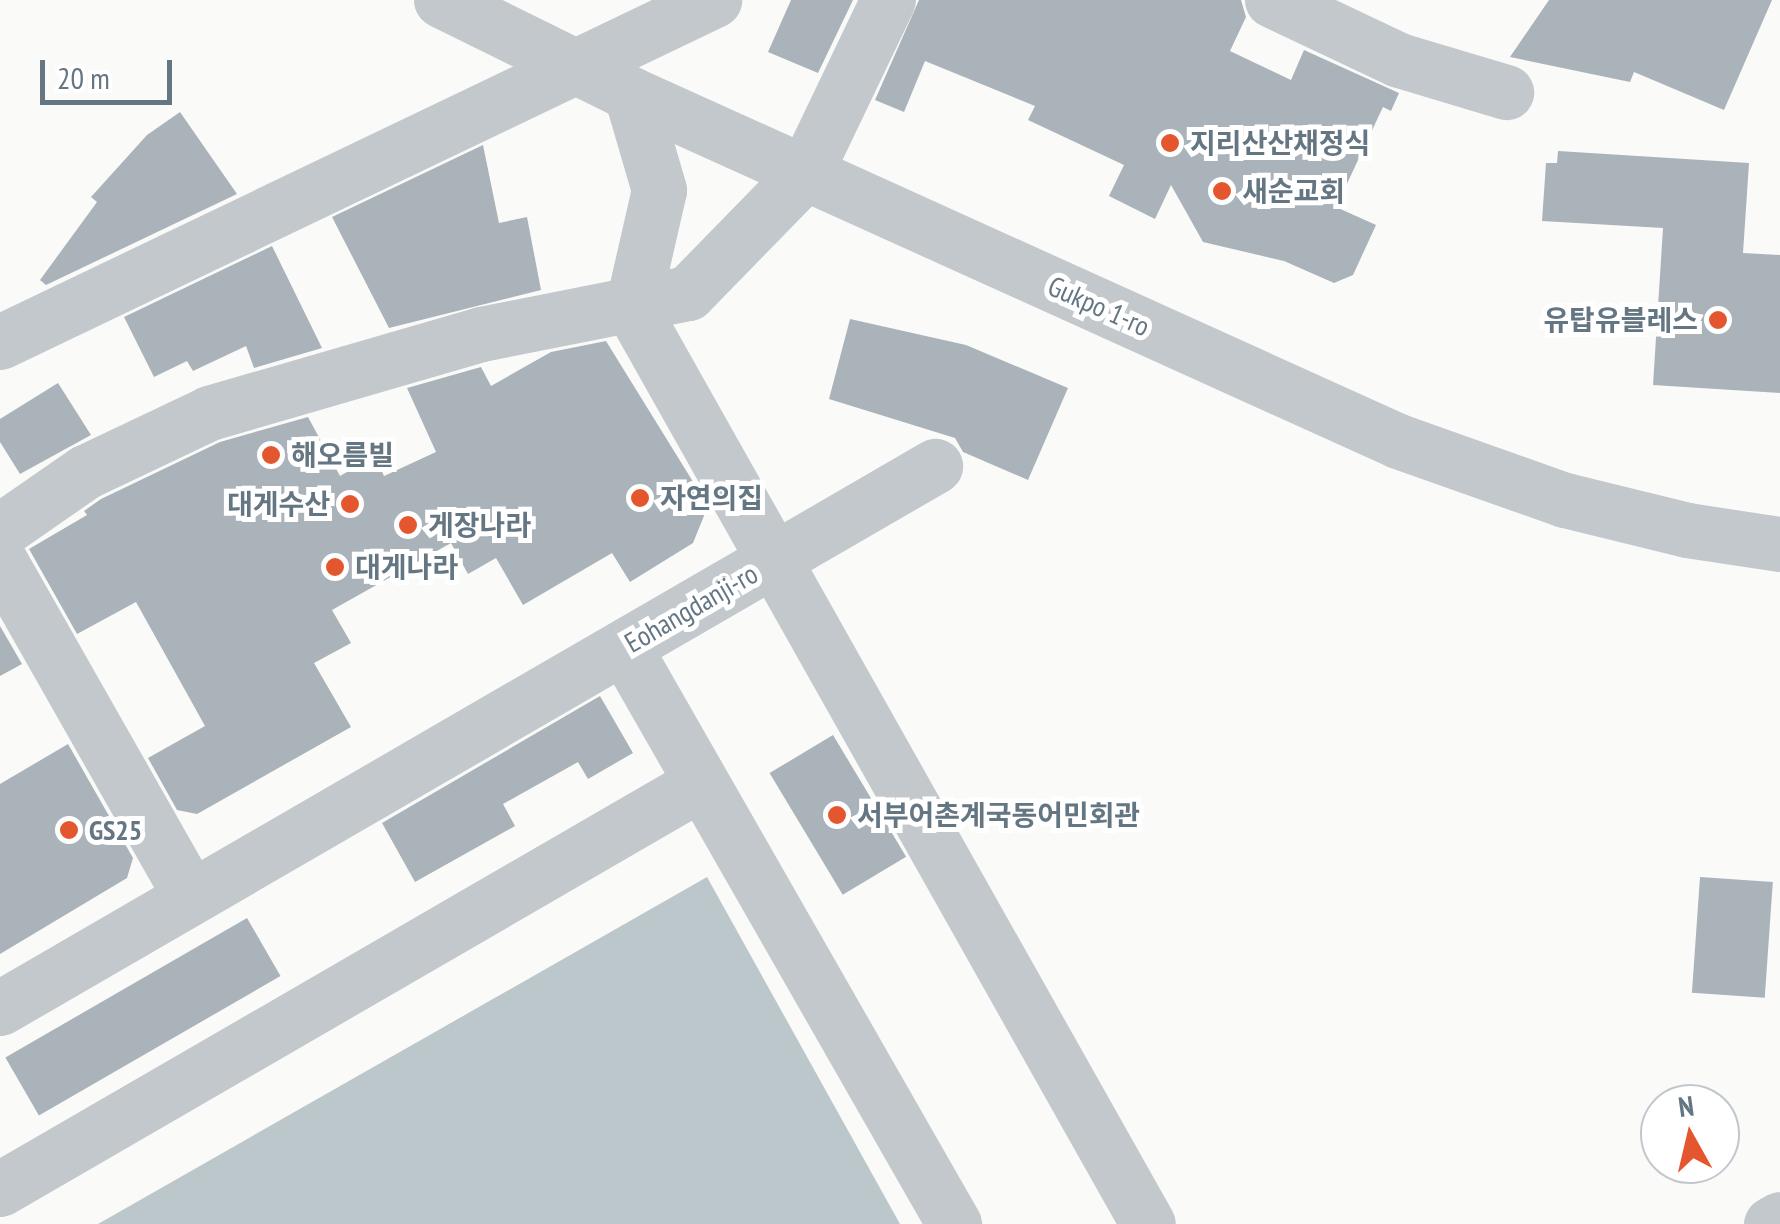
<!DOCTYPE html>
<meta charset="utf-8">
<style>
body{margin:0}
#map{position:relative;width:1780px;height:1224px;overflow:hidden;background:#fafaf8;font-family:"PT Sans Narrow","Noto Sans KR",sans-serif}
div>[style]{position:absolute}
.water>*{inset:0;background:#bbc7cb}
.building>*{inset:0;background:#aab3b9;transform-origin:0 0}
.minor>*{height:55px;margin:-27.5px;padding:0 27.5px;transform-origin:27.5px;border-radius:27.5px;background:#c3c8cc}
.dots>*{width:28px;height:28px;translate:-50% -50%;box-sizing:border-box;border:5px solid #fff;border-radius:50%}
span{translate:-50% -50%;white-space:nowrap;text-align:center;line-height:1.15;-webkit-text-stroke:10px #fff;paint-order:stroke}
.poi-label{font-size:28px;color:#657683;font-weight:700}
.left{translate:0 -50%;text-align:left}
.right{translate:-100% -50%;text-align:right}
.street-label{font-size:28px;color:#657683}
.north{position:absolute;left:1640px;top:1084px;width:100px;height:100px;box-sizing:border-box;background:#fff;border:2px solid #c1c8cd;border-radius:50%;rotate:352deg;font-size:28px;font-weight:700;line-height:40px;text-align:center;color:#657683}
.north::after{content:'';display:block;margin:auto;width:35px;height:45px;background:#e4572e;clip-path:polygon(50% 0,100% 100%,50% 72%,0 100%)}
.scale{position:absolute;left:40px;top:60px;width:132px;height:45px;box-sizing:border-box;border:5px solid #657683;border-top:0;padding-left:12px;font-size:30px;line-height:35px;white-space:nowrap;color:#657683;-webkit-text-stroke:8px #fff;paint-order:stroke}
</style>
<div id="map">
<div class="water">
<div style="clip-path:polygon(707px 877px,900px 1224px,98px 1224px)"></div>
</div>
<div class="building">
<div style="clip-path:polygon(791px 0,853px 0,818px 73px,768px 52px)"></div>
<div style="clip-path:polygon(919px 0,1241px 0,1246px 17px,1230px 51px,1291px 80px,1304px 50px,1399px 93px,1391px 111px,1383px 107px,1336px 207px,1376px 225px,1353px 275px,1334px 283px,1284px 261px,1203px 242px,1171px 185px,1155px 219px,1109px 196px,1124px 165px,1028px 120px,1035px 106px,925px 61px,904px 112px,875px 100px)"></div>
<div style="clip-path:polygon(1549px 0,1772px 0,1724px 110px,1634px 72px,1630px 82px,1510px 57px)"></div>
<div style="clip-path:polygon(180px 112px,237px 194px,46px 285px,40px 280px,97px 202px,91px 197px,147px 135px)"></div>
<div style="clip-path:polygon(483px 145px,499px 223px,527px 217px,541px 290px,389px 328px,332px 217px)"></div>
<div style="clip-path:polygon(1558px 151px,1749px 163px,1743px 253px,1780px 255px,1780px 393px,1653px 385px,1663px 228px,1542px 221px,1546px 163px,1557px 163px)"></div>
<div style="clip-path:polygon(272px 246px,322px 348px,254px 368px,246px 346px,193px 371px,187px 361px,154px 377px,124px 317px)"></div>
<div style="clip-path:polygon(850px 319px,966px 345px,1068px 388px,1028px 480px,963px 452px,955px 438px,829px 399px)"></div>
<div style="clip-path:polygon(606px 341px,708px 506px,693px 543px,630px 582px,612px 553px,523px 605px,496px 558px,468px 574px,451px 543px,332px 610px,351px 643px,314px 663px,351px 727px,197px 814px,177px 810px,148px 758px,205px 726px,136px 602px,77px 634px,29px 549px,87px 515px,84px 511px,101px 499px,220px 442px,308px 417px,340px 476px,375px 456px,384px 476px,436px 452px,407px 388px,481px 367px,491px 386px,551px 352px)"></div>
<div style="clip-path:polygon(58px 383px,91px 435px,20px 474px,0 442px,0 419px)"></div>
<div style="clip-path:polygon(0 626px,22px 664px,0 676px)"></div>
<div style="clip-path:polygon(600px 696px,633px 753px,588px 779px,578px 762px,503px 804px,515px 826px,415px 882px,382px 823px)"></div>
<div style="left:833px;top:735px;width:142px;height:74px;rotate:59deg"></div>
<div style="clip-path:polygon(68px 744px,133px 858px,127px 878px,0 954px,0 784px)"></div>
<div style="left:1700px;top:877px;width:73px;height:116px;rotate:4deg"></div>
<div style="left:247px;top:918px;width:67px;height:279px;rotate:60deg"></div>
</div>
<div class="minor">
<div style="left:441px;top:0;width:212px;rotate:26.3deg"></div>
<div style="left:631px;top:94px;width:842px;rotate:24.34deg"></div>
<div style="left:1398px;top:441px;width:177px;rotate:19.5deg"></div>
<div style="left:1565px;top:500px;width:126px;rotate:13.8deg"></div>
<div style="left:1687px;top:530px;width:94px;rotate:8.6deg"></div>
<div style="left:1272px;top:0;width:140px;rotate:25.3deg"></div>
<div style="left:1399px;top:60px;width:112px;rotate:16.7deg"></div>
<div style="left:631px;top:94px;width:100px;rotate:73.7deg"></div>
<div style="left:659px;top:190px;width:121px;rotate:102.9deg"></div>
<div style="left:632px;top:308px;width:1051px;rotate:60.61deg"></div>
<div style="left:0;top:342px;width:792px;rotate:-25.59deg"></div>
<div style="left:0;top:531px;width:103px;rotate:-34.8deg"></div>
<div style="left:85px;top:472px;width:137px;rotate:-25.4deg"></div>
<div style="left:209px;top:413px;width:283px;rotate:-16.2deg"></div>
<div style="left:481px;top:334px;width:211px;rotate:-11.2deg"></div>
<div style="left:688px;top:293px;width:168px;rotate:-45.7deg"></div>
<div style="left:805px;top:173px;width:192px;rotate:-64.4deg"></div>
<div style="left:0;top:561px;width:386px;rotate:60.4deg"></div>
<div style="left:624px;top:647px;width:665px;rotate:60.23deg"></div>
<div style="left:0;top:1008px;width:1081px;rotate:-30.1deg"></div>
<div style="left:0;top:1189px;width:810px;rotate:-30.08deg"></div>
<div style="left:1771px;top:1224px;width:10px;rotate:-29deg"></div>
</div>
<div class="dots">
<div style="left:1170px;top:143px;background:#e4572e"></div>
<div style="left:1222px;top:191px;background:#e4572e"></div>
<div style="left:1718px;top:320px;background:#e4572e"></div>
<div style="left:271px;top:455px;background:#e4572e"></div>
<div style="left:640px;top:498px;background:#e4572e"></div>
<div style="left:350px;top:504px;background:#e4572e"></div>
<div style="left:408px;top:525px;background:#e4572e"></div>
<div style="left:335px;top:567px;background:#e4572e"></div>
<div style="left:837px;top:815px;background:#e4572e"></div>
<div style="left:69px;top:830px;background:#e4572e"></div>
</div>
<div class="poi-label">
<span class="left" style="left:1190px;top:143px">지리산산채정식</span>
<span class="left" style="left:1242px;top:191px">새순교회</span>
<span class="right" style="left:1698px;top:320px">유탑유블레스</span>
<span class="left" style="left:291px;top:455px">해오름빌</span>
<span class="left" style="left:660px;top:498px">자연의집</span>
<span class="right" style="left:330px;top:504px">대게수산</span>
<span class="left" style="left:428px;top:525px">게장나라</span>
<span class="left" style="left:355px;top:567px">대게나라</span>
<span class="left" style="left:857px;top:815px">서부어촌계국동어민회관</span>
<span class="left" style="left:89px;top:830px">GS25</span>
</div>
<div class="street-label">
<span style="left:1099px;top:306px;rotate:24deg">Gukpo 1-ro</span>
<span style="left:691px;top:608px;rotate:-30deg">Eohangdanji-ro</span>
</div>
<div class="north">N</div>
<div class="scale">20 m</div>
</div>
